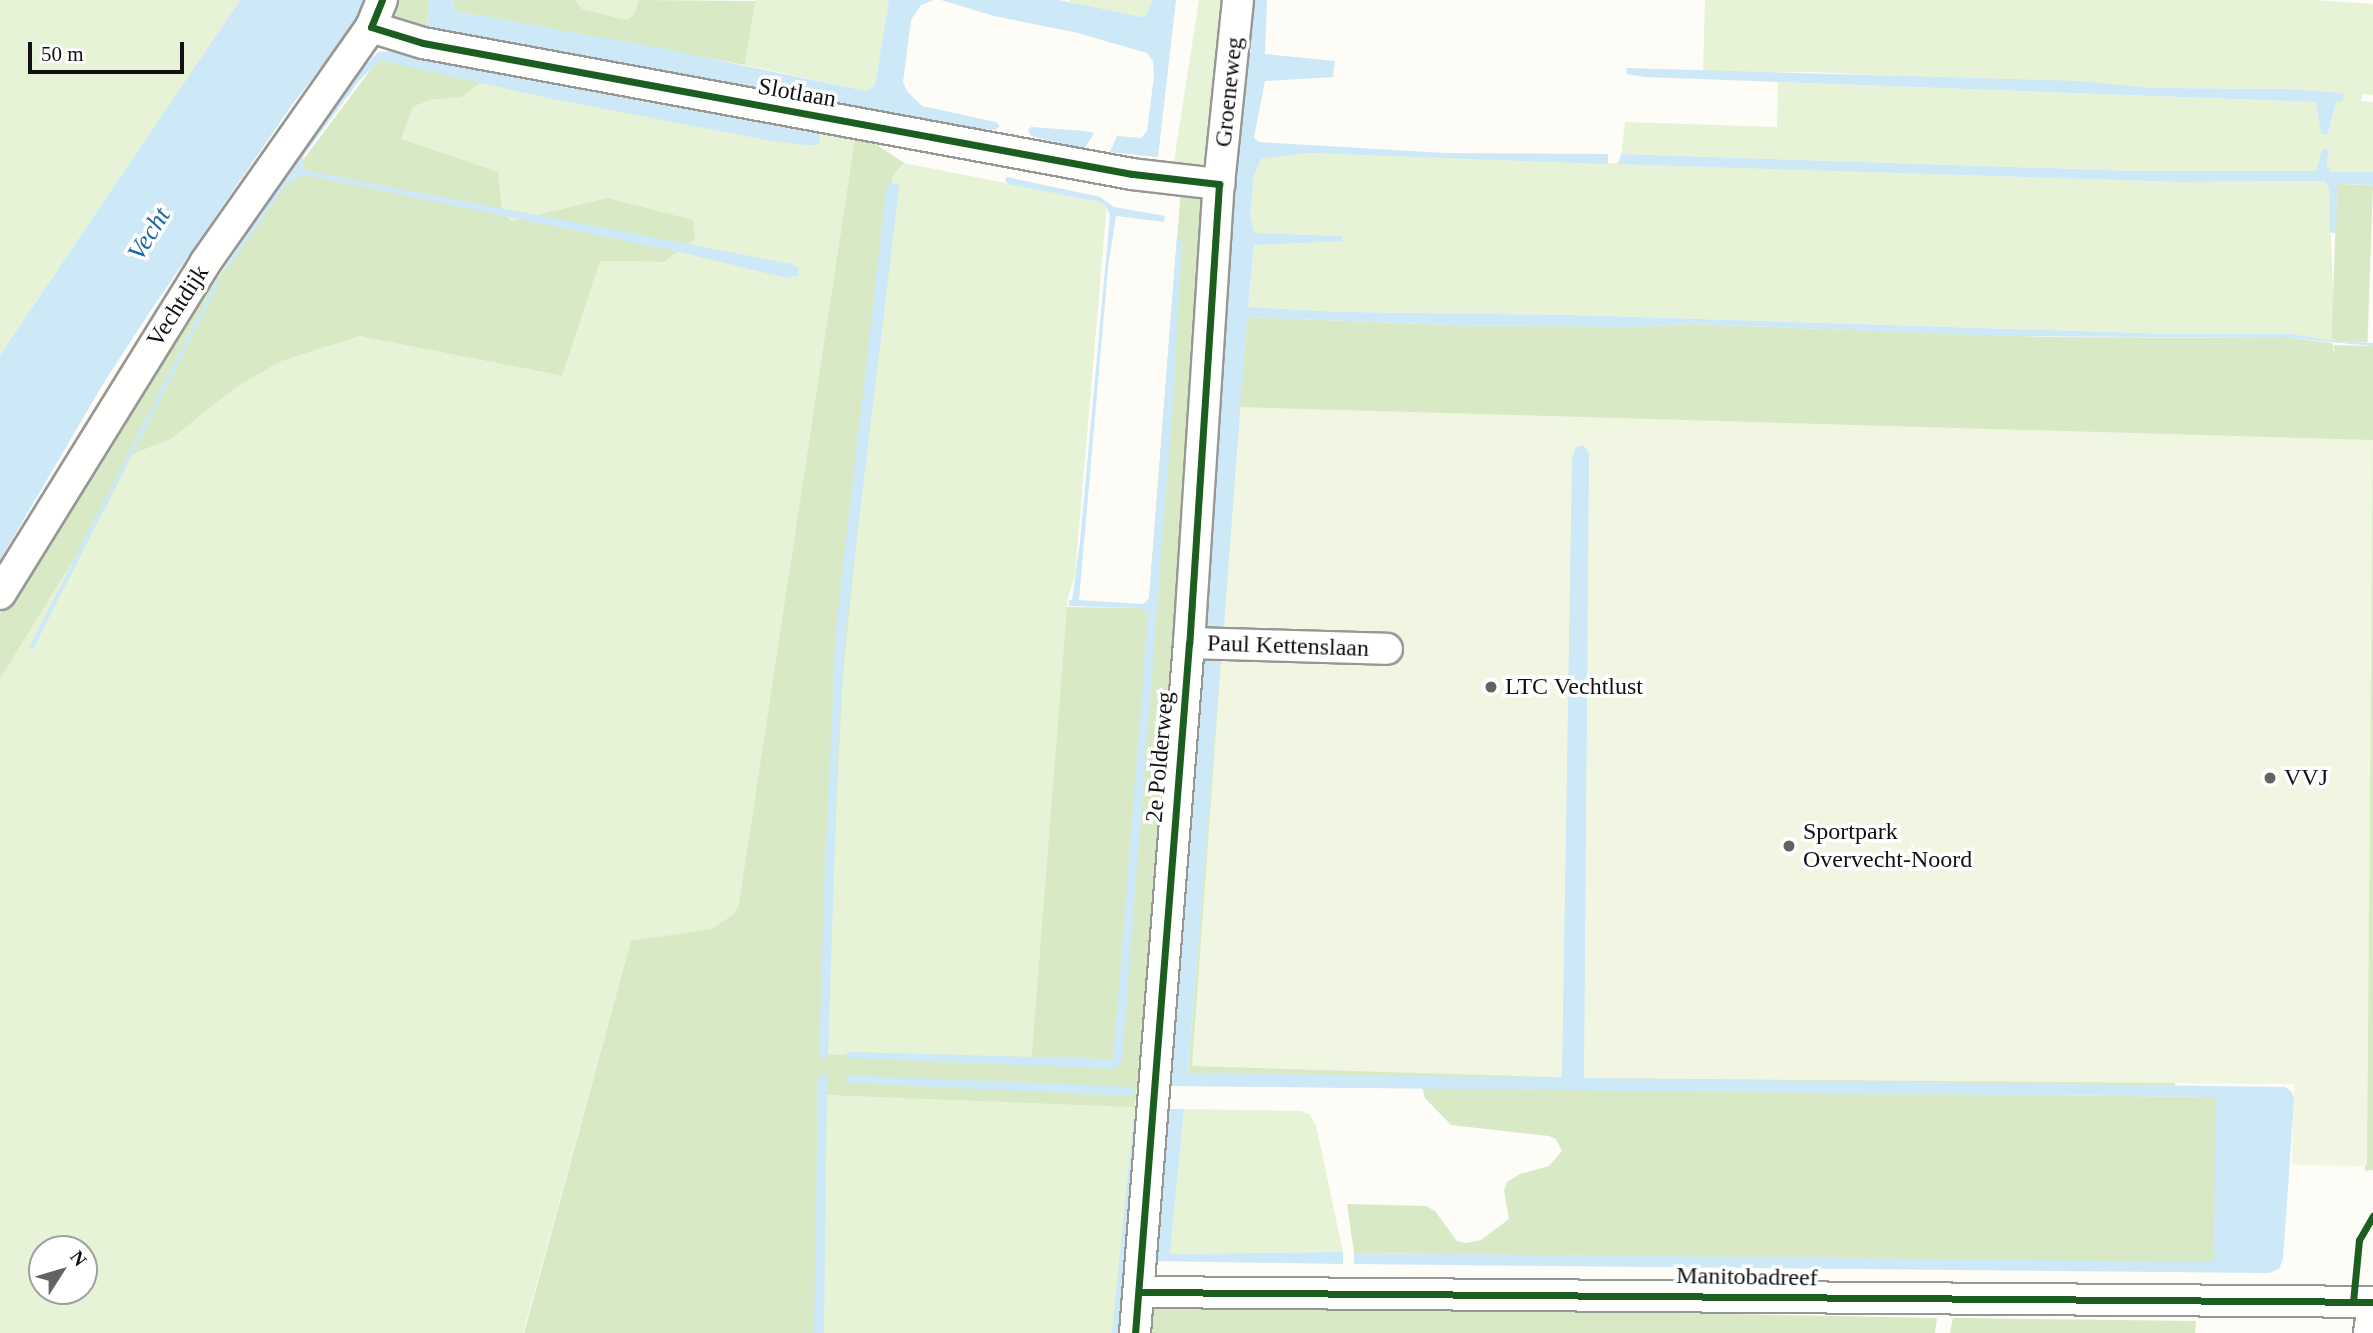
<!DOCTYPE html>
<style>
body{margin:0}
#map{position:relative;width:2373px;height:1333px;overflow:hidden;background:#fdfcf7;font-family:Georgia,serif}
div>[style]{position:absolute}
.green>*{inset:0;background:#e7f3d7;transform-origin:0 0}
.forest>*{inset:0;background:#d8eac5;transform-origin:0 0}
.pitch>*{inset:0;background:#f0f6e1}
.water>*{inset:0;background:#cde8f7;transform-origin:0 0}
.roads{filter:drop-shadow(2px 0 #979795) drop-shadow(-2px 0 #979795) drop-shadow(0 2px #979795) drop-shadow(0 -2px #979795)}
.minor>*{height:30px;margin:-15px;padding:0 15px;transform-origin:15px;border-radius:15px;background:#fffffe}
.cycleway>*{height:7px;margin:-3.5px;padding:0 3.5px;transform-origin:3.5px;border-radius:3.5px;background:#1b5e20}
.dots>*{width:19px;height:19px;translate:-50% -50%;box-sizing:border-box;border:4px solid #fff;border-radius:50%}
span{translate:-50% -50%;white-space:nowrap;text-align:center;line-height:1.15;-webkit-text-stroke:7px #fff;paint-order:stroke}
.street-label{font-size:24px;color:#111}
.poi-label{font-size:24px;color:#111}
.left{translate:0 -50%;text-align:left}
.water-label{font-size:26px;color:#1768a6;font-style:italic}
.north{position:absolute;left:28px;top:1235px;width:70px;height:70px;box-sizing:border-box;background:#fff;border:2px solid #a0a0a0;border-radius:50%;rotate:53deg;font-size:19px;font-weight:700;line-height:28px;text-align:center;color:#111}
.north::after{content:'';display:block;margin:auto;width:24px;height:32px;background:#646362;clip-path:polygon(50% 0,100% 100%,50% 72%,0 100%)}
.scale{position:absolute;left:28px;top:42px;width:156px;height:32px;box-sizing:border-box;border:4px solid #111;border-top:0;padding-left:9px;font-size:21px;line-height:24px;white-space:nowrap;color:#111;-webkit-text-stroke:5px #fff;paint-order:stroke}
</style>
<div id="map">
<div class="green">
<div style="clip-path:polygon(0 0,240px 0,0 355px)"></div>
<div style="clip-path:polygon(575px 0,639px 0,635px 13px,629px 20px,581px 9px)"></div>
<div style="clip-path:polygon(755px 0,889px 0,875px 85px,866px 91px,745px 65px)"></div>
<div style="clip-path:polygon(1070px 0,1152px 0,1147px 14px,1141px 17px,1069px 3px)"></div>
<div style="clip-path:polygon(1199px 0,1227px 0,1213px 175px,1176px 165px,1174px 161px)"></div>
<div style="clip-path:polygon(1705px 0,2312px 0,2373px 4px,2373px 95px,2362px 94px,2361px 101px,2373px 102px,2373px 172px,2331px 172px,2327px 166px,2329px 150px,2322px 149px,2317px 171px,2135px 171px,1621px 154px,1625px 122px,1777px 127px,1778px 82px,2317px 102px,2321px 134px,2328px 134px,2336px 101px,2343px 101px,2342px 93px,2288px 89px,2152px 88px,1813px 72px,1703px 73px)"></div>
<div style="clip-path:polygon(evenodd,489px 68px,856px 131px,739px 903px,735px 913px,712px 929px,631px 942px,523px 1333px,0 1333px,0 679px,105px 509px,133px 454px,171px 439px,235px 388px,279px 362px,360px 336px,561px 376px,600px 261px,664px 262px,695px 239px,607px 198px,511px 221px,502px 211px,497px 172px,400px 139px,413px 107px,430px 100px,461px 97px,478px 85px,489px 68px,42px 1249px,84px 1249px,84px 1291px,42px 1291px,42px 1249px)"></div>
<div style="clip-path:polygon(1307px 153px,2179px 182px,2324px 181px,2329px 189px,2335px 341px,2292px 334px,2171px 334px,1572px 315px,1343px 312px,1248px 307px,1254px 245px,1342px 236px,1255px 233px,1250px 216px,1254px 176px,1261px 159px)"></div>
<div style="clip-path:polygon(904px 163px,1107px 203px,1075px 575px,1068px 598px,1031px 1063px,823px 1054px,843px 676px,893px 175px)"></div>
<div style="left:822px;top:1095px;width:313px;height:238px;rotate:2deg"></div>
<div style="clip-path:polygon(1184px 1109px,1301px 1111px,1309px 1114px,1316px 1125px,1343px 1252px,1170px 1254px)"></div>
</div>
<div class="forest">
<div style="clip-path:polygon(392px 0,429px 0,427px 29px,390px 20px)"></div>
<div style="clip-path:polygon(453px 0,575px 0,582px 9px,628px 20px,635px 13px,639px 0,755px 1px,745px 65px,460px 12px,454px 10px)"></div>
<div style="clip-path:polygon(384px 52px,489px 68px,478px 85px,461px 97px,430px 100px,413px 107px,401px 139px,498px 172px,502px 211px,511px 221px,607px 198px,693px 220px,695px 239px,664px 262px,600px 261px,562px 376px,360px 336px,279px 362px,235px 388px,171px 439px,133px 454px,105px 509px,0 679px,0 614px,159px 362px,252px 228px)"></div>
<div style="clip-path:polygon(856px 131px,904px 163px,893px 175px,843px 676px,824px 1054px,1031px 1063px,1067px 607px,1142px 608px,1148px 613px,1181px 188px,1209px 199px,1160px 842px,1135px 1107px,822px 1095px,821px 1333px,524px 1333px,631px 941px,712px 929px,735px 913px,739px 903px)"></div>
<div style="left:2337px;top:184px;width:36px;height:157px;rotate:2deg"></div>
<div style="clip-path:polygon(1247px 317px,1449px 325px,1630px 327px,1692px 324px,2046px 337px,2289px 338px,2333px 343px,2333px 355px,2334px 345px,2373px 346px,2373px 1170px,2365px 1171px,2359px 721px,2176px 1057px,2175px 1086px,1429px 1077px,1424px 1088px,2216px 1097px,2214px 1263px,1354px 1253px,1347px 1204px,1426px 1206px,1435px 1211px,1457px 1241px,1466px 1243px,1481px 1240px,1509px 1219px,1504px 1190px,1507px 1182px,1520px 1174px,1549px 1166px,1562px 1151px,1556px 1139px,1549px 1136px,1451px 1125px,1425px 1098px,1422px 1088px,1187px 1086px)"></div>
<div style="clip-path:polygon(1159px 1304px,1529px 1310px,1937px 1318px,1935px 1333px,1142px 1333px,1146px 1308px)"></div>
<div style="clip-path:polygon(1953px 1318px,2196px 1321px,2195px 1333px,1950px 1333px)"></div>
</div>
<div class="pitch">
<div style="clip-path:polygon(1239px 407px,2373px 440px,2367px 1166px,2292px 1165px,2294px 1084px,1584px 1078px,1192px 1066px)"></div>
</div>
<div class="water">
<div style="clip-path:polygon(240px 0,366px 0,359px 17px,292px 105px,149px 313px,103px 384px,0 560px,0 355px)"></div>
<div style="clip-path:polygon(429px 0,453px 0,454px 10px,460px 12px,649px 46px,866px 91px,875px 85px,889px 0,934px 0,921px 5px,911px 20px,903px 82px,907px 91px,922px 106px,996px 122px,1000px 126px,995px 130px,979px 129px,427px 29px)"></div>
<div style="clip-path:polygon(941px 0,1059px 0,1141px 17px,1147px 14px,1152px 0,1176px 0,1158px 157px,1110px 152px,1117px 136px,1141px 138px,1147px 131px,1154px 76px,1153px 61px,1147px 53px,1078px 33px,994px 16px)"></div>
<div style="clip-path:polygon(1243px 0,1267px 0,1265px 54px,1335px 61px,1333px 77px,1265px 81px,1254px 138px,1259px 142px,1445px 153px,1608px 154px,1608px 164px,1307px 153px,1261px 159px,1254px 176px,1250px 216px,1255px 233px,1342px 236px,1342px 241px,1254px 245px,1248px 307px,1343px 312px,1572px 315px,2171px 334px,2292px 334px,2335px 341px,2373px 343px,2373px 346px,2289px 338px,2010px 336px,1692px 324px,1630px 327px,1450px 325px,1247px 317px,1223px 639px,1200px 630px,1241px 58px,1251px 53px,1251px 34px,1241px 28px)"></div>
<div style="clip-path:polygon(396px 51px,538px 82px,819px 134px,820px 142px,818px 145px,806px 145px,766px 140px,548px 98px,380px 60px,359px 81px,304px 155px,302px 163px,307px 171px,792px 264px,798px 268px,799px 275px,787px 278px,680px 252px,305px 175px,286px 184px,227px 270px,224px 269px,303px 147px,352px 80px,378px 52px)"></div>
<div style="clip-path:polygon(1626px 68px,2077px 81px,2152px 88px,2288px 89px,2343px 93px,2343px 101px,2336px 101px,2328px 134px,2321px 134px,2316px 102px,1645px 77px,1627px 74px)"></div>
<div style="clip-path:polygon(1031px 127px,1085px 131px,1094px 133px,1084px 149px,1031px 136px,1028px 130px)"></div>
<div style="clip-path:polygon(2322px 149px,2329px 149px,2327px 165px,2331px 172px,2373px 172px,2373px 185px,2337px 184px,2336px 234px,2330px 232px,2329px 189px,2324px 181px,2179px 182px,1618px 164px,1621px 154px,2135px 171px,2316px 171px)"></div>
<div style="clip-path:polygon(1007px 177px,1100px 197px,1114px 207px,1165px 216px,1164px 222px,1116px 216px,1108px 268px,1079px 600px,1143px 604px,1149px 598px,1177px 236px,1182px 243px,1173px 403px,1122px 1061px,1115px 1069px,847px 1058px,846px 1054px,848px 1052px,1113px 1059px,1148px 616px,1142px 608px,1069px 606px,1069px 600px,1072px 600px,1080px 542px,1110px 215px,1106px 206px,1100px 202px,1008px 184px,1005px 180px)"></div>
<div style="clip-path:polygon(887px 183px,899px 185px,898px 197px,846px 628px,838px 747px,828px 1057px,822px 1058px,819px 1058px,824px 888px,836px 628px)"></div>
<div style="left:216px;top:281px;width:4px;height:412px;rotate:27deg"></div>
<div style="clip-path:polygon(1583px 445px,1589px 453px,1584px 1078px,2285px 1087px,2292px 1092px,2294px 1100px,2283px 1259px,2279px 1269px,2269px 1273px,1354px 1264px,1354px 1253px,2214px 1262px,2215px 1097px,1173px 1086px,1167px 1084px,1202px 658px,1221px 656px,1188px 1073px,1562px 1078px,1572px 458px,1576px 447px)"></div>
<div style="clip-path:polygon(823px 1075px,827px 1076px,824px 1333px,814px 1333px,818px 1076px)"></div>
<div style="clip-path:polygon(848px 1075px,1134px 1087px,1134px 1096px,848px 1083px,845px 1078px)"></div>
<div style="clip-path:polygon(1171px 1109px,1184px 1109px,1170px 1254px,1343px 1252px,1343px 1264px,1153px 1261px,1166px 1111px)"></div>
<div style="clip-path:polygon(1133px 1124px,1140px 1125px,1118px 1333px,1112px 1333px)"></div>
</div>
<div class="roads">
<div class="minor">
<div style="left:371px;top:27px;width:54px;rotate:17.1deg"></div>
<div style="left:423px;top:43px;width:721px;rotate:10.47deg"></div>
<div style="left:1132px;top:174px;width:88px;rotate:6.6deg"></div>
<div style="left:0;top:594px;width:389px;rotate:-58.2deg"></div>
<div style="left:205px;top:263px;width:289px;rotate:-54.9deg"></div>
<div style="left:371px;top:27px;width:29px;rotate:-68deg"></div>
<div style="left:1189px;top:643px;width:198px;rotate:1.7deg"></div>
<div style="left:1140px;top:1292px;width:1233px;rotate:0.46deg"></div>
<div style="left:1135px;top:1333px;width:692px;rotate:-85.53deg"></div>
<div style="left:1189px;top:643px;width:460px;rotate:-86.3deg"></div>
<div style="left:1219px;top:184px;width:185px;rotate:-84.1deg"></div>
<div style="left:2369px;top:1333px;width:27px;rotate:-82deg"></div>
</div>
</div>
<div class="cycleway">
<div style="left:382px;top:0;width:29px;rotate:112deg"></div>
<div style="left:371px;top:27px;width:54px;rotate:17.1deg"></div>
<div style="left:423px;top:43px;width:721px;rotate:10.47deg"></div>
<div style="left:1132px;top:174px;width:88px;rotate:6.6deg"></div>
<div style="left:1219px;top:184px;width:460px;rotate:93.7deg"></div>
<div style="left:1189px;top:643px;width:692px;rotate:94.47deg"></div>
<div style="left:1140px;top:1292px;width:1233px;rotate:0.46deg"></div>
<div style="left:2353px;top:1302px;width:62px;rotate:-84.5deg"></div>
<div style="left:2359px;top:1240px;width:28px;rotate:-60deg"></div>
</div>
<div class="dots">
<div style="left:1491px;top:687px;background:#646362"></div>
<div style="left:2270px;top:778px;background:#646362"></div>
<div style="left:1789px;top:846px;background:#646362"></div>
</div>
<div class="street-label">
<span style="left:1229px;top:92px;rotate:-84deg">Groeneweg</span>
<span style="left:797px;top:93px;rotate:10deg">Slotlaan</span>
<span style="left:178px;top:306px;rotate:-57deg">Vechtdijk</span>
<span style="left:1288px;top:646px;rotate:2deg">Paul Kettenslaan</span>
<span style="left:1160px;top:757px;rotate:-85deg">2e Polderweg</span>
<span style="left:1747px;top:1277px;rotate:1deg">Manitobadreef</span>
</div>
<div class="poi-label">
<span class="left" style="left:1505px;top:687px">LTC Vechtlust</span>
<span class="left" style="left:2284px;top:778px">VVJ</span>
<span class="left" style="left:1803px;top:846px">Sportpark<br>Overvecht-Noord</span>
</div>
<div class="water-label">
<span style="left:149px;top:234px;rotate:-58deg">Vecht</span>
</div>
<div class="north">N</div>
<div class="scale">50 m</div>
</div>
